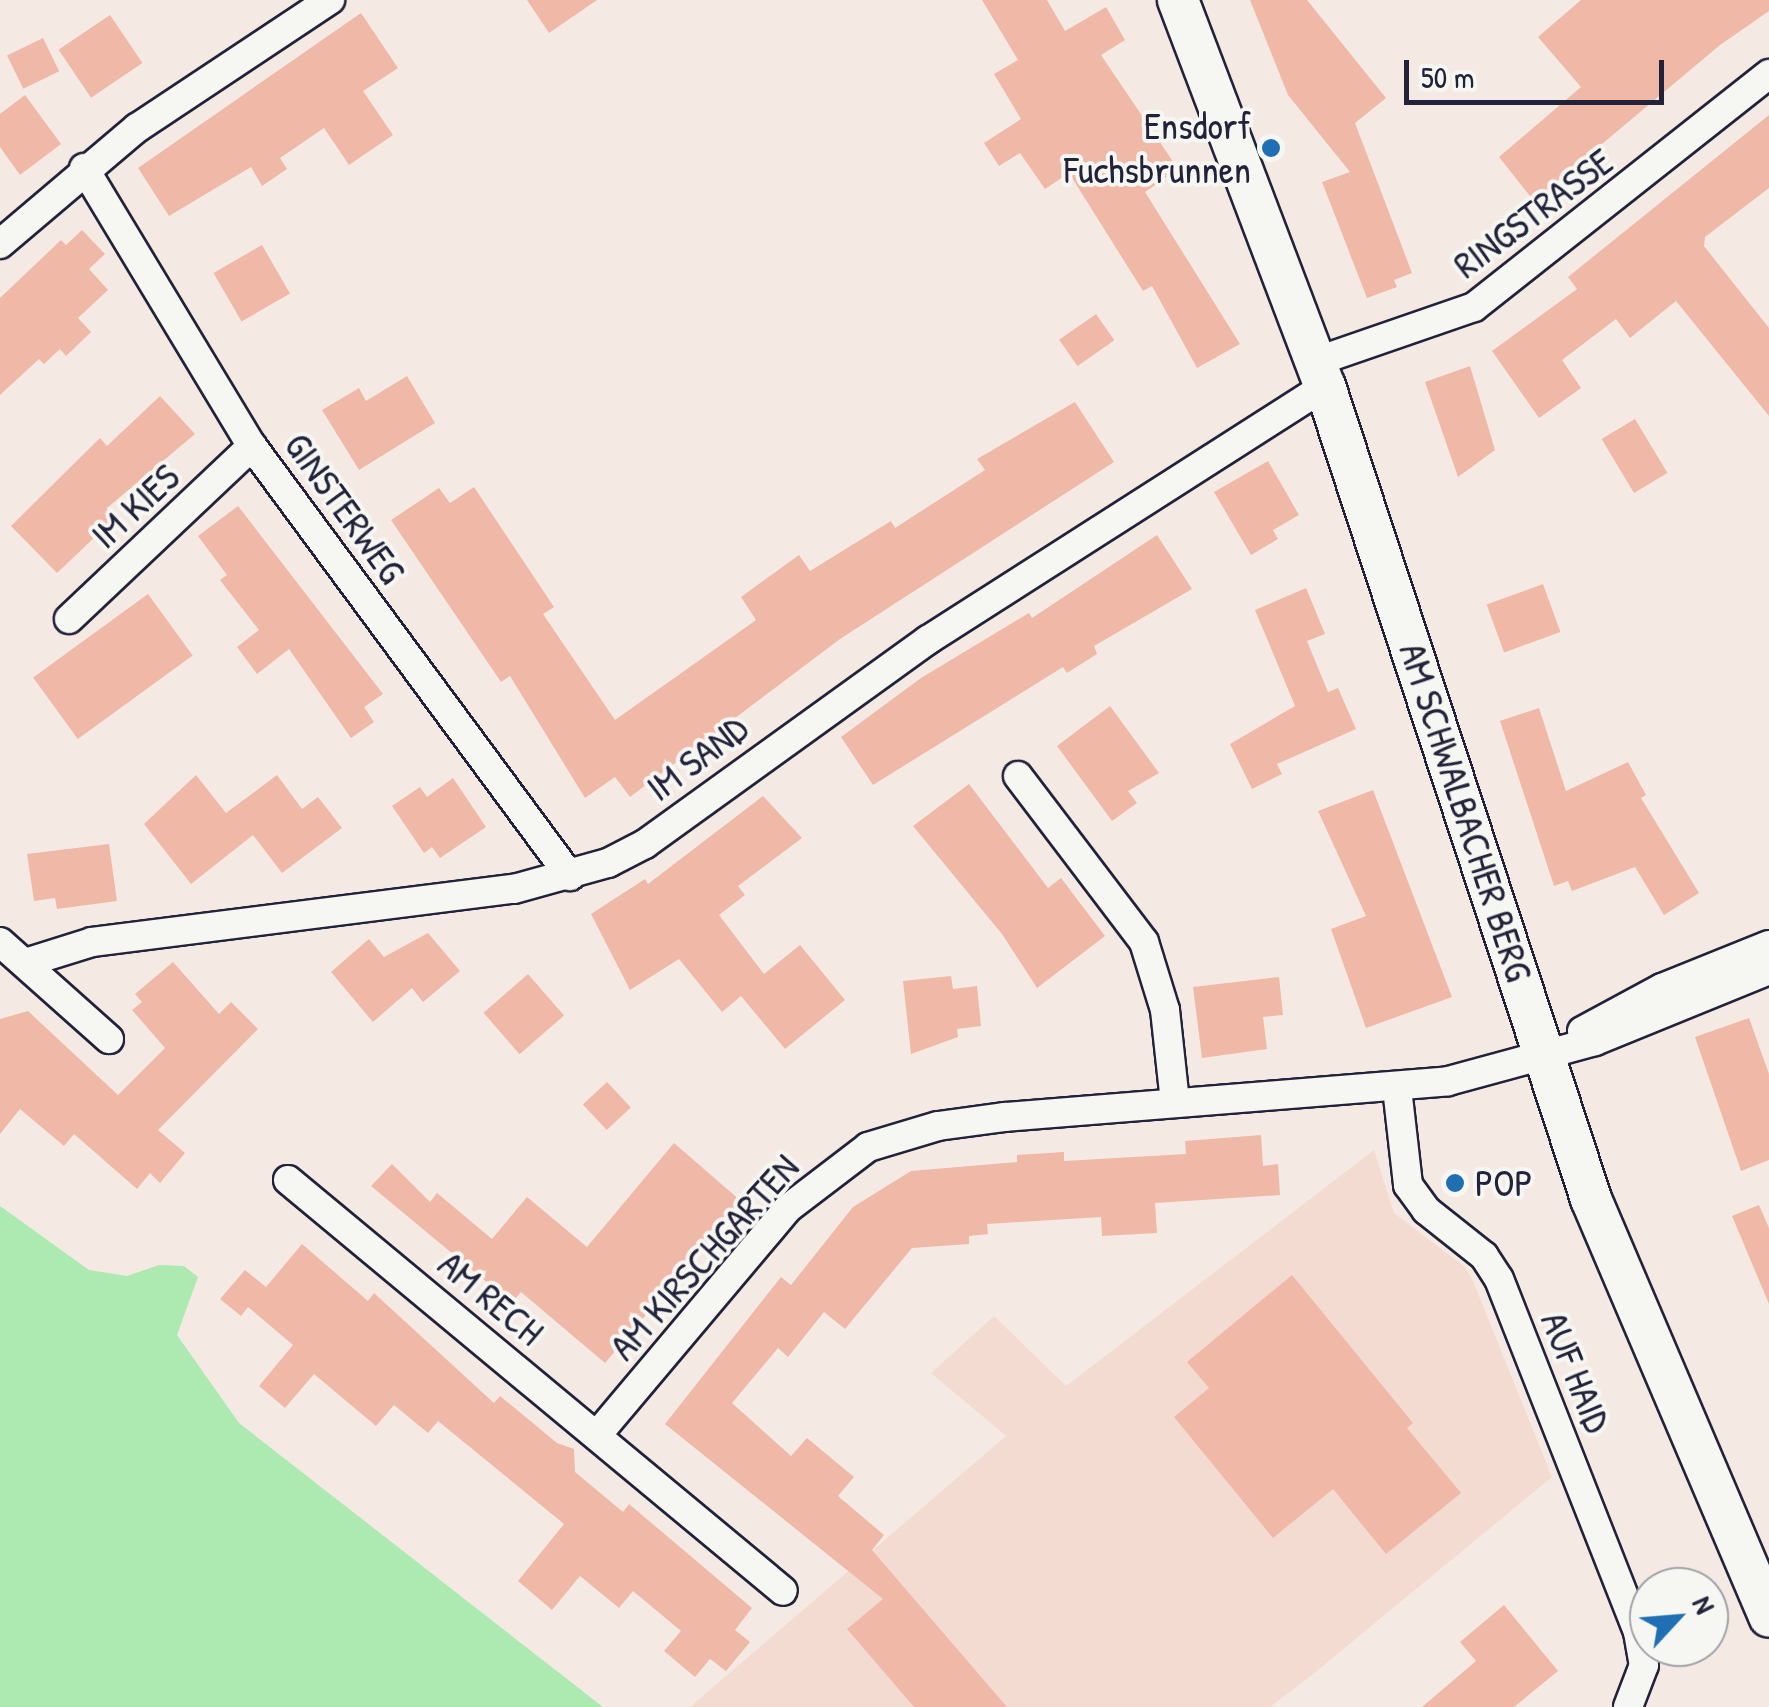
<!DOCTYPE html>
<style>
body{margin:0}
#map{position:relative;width:1769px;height:1707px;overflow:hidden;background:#f5eae3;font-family:"Patrick Hand",sans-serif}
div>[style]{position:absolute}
.built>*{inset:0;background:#f4dbd1}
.green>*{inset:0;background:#aceab1}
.building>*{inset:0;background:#f0b8a7;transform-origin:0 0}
.roads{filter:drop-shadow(2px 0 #22223b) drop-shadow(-2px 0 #22223b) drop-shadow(0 2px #22223b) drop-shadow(0 -2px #22223b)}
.minor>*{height:28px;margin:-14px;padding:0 14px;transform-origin:14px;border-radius:14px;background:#f6f6f2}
.secondary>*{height:40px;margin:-20px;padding:0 20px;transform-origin:20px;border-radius:20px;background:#f6f6f2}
.dots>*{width:28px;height:28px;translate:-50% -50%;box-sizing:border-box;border:5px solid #f6f6f2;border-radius:50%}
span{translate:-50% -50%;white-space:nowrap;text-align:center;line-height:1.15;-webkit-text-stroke:8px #f6f6f2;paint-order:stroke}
.poi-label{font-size:38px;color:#22223b}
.right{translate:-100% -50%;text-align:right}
.left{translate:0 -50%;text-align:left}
.street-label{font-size:38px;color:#22223b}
.north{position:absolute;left:1629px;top:1567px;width:100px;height:100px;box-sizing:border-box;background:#f6f6f2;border:2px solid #a1a1a9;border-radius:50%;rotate:64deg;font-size:28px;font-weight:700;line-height:40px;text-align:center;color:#22223b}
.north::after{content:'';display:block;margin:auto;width:35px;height:45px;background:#1f6fb2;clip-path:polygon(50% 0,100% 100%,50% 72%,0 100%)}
.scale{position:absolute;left:1404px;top:60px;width:260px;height:45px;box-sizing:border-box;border:5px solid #22223b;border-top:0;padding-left:12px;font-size:30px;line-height:35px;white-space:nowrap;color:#22223b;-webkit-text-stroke:8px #f6f6f2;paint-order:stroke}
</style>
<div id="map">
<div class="built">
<div style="clip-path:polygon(1374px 1150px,1394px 1213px,1465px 1267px,1473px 1281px,1552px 1477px,1307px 1679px,1270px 1707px,690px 1707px,1006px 1436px,931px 1373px,994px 1316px,1066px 1386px)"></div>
</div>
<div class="green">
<div style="clip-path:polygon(0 1206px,89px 1270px,127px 1276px,159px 1265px,184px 1266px,198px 1277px,177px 1335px,239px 1423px,603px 1707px,0 1707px)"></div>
</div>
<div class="building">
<div style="clip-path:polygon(527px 0,597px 0,549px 33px)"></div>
<div style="clip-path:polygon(982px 0,1047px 0,1065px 31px,1106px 7px,1125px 40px,1101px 55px,1178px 169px,1145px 192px,1240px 344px,1197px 368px,1152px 286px,1143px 291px,1069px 173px,1045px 189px,1020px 153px,999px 166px,984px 143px,1021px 119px,994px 74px,1018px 60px)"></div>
<div style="clip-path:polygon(1250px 0,1307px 0,1386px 98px,1355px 123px,1412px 273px,1394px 280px,1397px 287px,1367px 298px,1322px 182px,1350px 172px,1288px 95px)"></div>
<div style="clip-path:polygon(1581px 0,1769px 0,1769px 11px,1720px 45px,1534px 201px,1499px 157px,1581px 87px,1538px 37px)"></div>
<div style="clip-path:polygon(361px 13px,398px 68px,363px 91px,393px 135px,349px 165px,324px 128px,280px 158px,287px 169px,262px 186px,251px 167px,169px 216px,138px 168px)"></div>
<div style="left:110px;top:15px;width:58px;height:62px;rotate:56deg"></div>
<div style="left:43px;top:38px;width:37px;height:40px;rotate:64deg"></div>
<div style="clip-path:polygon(25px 95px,61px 144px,20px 175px,0 147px,0 114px)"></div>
<div style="clip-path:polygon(1769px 115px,1769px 188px,1705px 237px,1704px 246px,1769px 328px,1769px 416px,1676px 301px,1630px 338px,1616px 319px,1562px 360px,1581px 388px,1539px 418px,1492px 351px,1577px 289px,1568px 277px)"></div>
<div style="clip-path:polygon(82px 230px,105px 254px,89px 269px,108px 290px,78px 318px,91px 332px,66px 356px,60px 349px,44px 364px,39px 359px,0 395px,0 298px,61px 240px,66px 245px)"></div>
<div style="left:262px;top:245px;width:56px;height:56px;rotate:60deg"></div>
<div style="left:1096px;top:314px;width:32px;height:45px;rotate:55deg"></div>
<div style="clip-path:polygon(1470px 366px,1495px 450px,1458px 477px,1425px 382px)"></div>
<div style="clip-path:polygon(407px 376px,435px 423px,359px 470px,322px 410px,359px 388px,366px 401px)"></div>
<div style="clip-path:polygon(160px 396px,195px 434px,107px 508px,116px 517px,57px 573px,11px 526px,100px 438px,107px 446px)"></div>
<div style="clip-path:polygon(1075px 402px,1114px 462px,840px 639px,630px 797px,615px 777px,585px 798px,510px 676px,501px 682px,391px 520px,439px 488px,450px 503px,474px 487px,554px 607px,543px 614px,615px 720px,756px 620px,741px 597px,799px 555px,810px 571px,891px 521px,895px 528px,985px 470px,977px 459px)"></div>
<div style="left:1635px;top:419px;width:63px;height:39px;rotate:59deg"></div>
<div style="clip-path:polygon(1268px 461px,1299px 515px,1273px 530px,1278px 539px,1251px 555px,1214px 492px)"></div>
<div style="clip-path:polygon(238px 506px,383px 694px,364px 707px,374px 722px,351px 738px,289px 649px,257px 674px,237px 647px,259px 630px,220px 580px,227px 575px,198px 536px)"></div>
<div style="clip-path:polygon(1157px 535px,1192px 589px,1094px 646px,1097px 654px,1067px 673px,1063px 667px,873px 785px,841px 737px,921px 678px,1029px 613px,1032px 618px)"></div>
<div style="left:1543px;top:584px;width:51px;height:60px;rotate:70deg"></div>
<div style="clip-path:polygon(1306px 588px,1325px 634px,1307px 641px,1328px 692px,1338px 688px,1356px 729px,1277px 764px,1282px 774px,1252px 789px,1230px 744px,1295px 706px,1255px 610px)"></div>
<div style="left:148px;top:594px;width:76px;height:142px;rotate:54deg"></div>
<div style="clip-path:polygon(1110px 706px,1159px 773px,1128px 791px,1137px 803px,1112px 821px,1057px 746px)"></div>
<div style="clip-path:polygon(1539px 708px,1566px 791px,1628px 762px,1646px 795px,1641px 798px,1699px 893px,1664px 915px,1635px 867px,1572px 891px,1568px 881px,1554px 886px,1500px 721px)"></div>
<div style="clip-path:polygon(196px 775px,226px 813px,277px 775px,302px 809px,318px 797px,342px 828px,282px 873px,253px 835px,191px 884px,144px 824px)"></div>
<div style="clip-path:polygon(453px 778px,486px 827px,440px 858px,432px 847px,424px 853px,392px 806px,420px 787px,427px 797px)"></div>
<div style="clip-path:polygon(969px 784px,1048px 888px,1061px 878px,1105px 936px,1037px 988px,1002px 934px,913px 826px)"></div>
<div style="clip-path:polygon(1373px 790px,1452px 997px,1366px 1028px,1331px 929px,1366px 916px,1318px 811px)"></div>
<div style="clip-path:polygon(763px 796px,802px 838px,738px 886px,745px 895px,719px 915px,764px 974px,800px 945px,845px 1000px,785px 1049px,741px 996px,722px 1012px,679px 959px,630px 990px,591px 914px,645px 879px,648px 884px)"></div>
<div style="clip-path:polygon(109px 844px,117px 901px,57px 909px,55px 898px,34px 901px,27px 854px)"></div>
<div style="clip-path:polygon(428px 933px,460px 971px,423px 1002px,412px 988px,373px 1022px,331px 972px,369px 939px,384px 957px)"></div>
<div style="clip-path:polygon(173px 962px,219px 1014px,231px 1002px,258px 1029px,158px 1130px,185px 1153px,160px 1183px,150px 1173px,137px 1189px,74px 1134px,64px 1146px,20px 1109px,0 1134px,0 1019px,28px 1011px,118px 1095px,165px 1048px,132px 1010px,142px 1002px,135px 994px)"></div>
<div style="left:528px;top:974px;width:55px;height:59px;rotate:49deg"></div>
<div style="clip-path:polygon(951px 976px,953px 989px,977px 986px,981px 1026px,957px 1029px,958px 1037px,911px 1054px,903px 981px)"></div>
<div style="clip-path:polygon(1279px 977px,1283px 1015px,1263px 1017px,1267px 1049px,1202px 1058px,1193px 987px)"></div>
<div style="clip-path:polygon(1749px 1018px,1769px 1074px,1769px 1160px,1741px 1171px,1695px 1037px)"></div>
<div style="left:607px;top:1082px;width:35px;height:33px;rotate:47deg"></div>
<div style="clip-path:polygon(1261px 1135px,1263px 1166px,1278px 1164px,1280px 1195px,1155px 1203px,1157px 1233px,1102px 1236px,1101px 1217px,987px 1224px,988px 1234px,969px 1236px,969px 1244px,912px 1248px,845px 1329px,824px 1312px,788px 1357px,778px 1348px,732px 1403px,791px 1456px,807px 1438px,854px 1477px,838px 1496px,884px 1535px,872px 1550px,1007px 1707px,914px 1707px,847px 1629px,883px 1599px,665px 1424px,781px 1277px,791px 1285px,853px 1207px,911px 1171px,1017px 1162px,1017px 1155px,1064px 1152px,1064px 1161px,1186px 1154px,1185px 1141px)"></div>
<div style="clip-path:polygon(674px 1143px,742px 1202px,605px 1363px,521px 1292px,512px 1303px,371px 1186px,392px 1164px,430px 1202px,437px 1193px,492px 1239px,527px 1197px,587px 1247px)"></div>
<div style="clip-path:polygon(1759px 1205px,1769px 1228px,1769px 1304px,1732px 1216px)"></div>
<div style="clip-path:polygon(302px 1244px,368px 1301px,374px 1293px,494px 1403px,500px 1396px,557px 1443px,574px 1449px,575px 1472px,623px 1512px,629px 1504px,752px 1608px,735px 1630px,750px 1642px,726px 1671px,710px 1659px,695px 1677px,664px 1651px,681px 1631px,633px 1591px,619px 1608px,580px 1576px,552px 1610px,518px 1581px,564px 1524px,438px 1421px,428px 1433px,394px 1405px,376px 1426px,314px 1374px,285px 1408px,259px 1386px,293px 1345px,248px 1307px,241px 1316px,220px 1299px,245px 1270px,266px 1287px)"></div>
<div style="clip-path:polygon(1292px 1275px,1413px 1423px,1407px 1428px,1461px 1493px,1386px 1554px,1333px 1489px,1273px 1538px,1174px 1417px,1209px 1388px,1187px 1362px)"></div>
<div style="clip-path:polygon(1504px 1605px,1558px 1671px,1514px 1707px,1422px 1707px,1476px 1661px,1460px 1642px)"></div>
</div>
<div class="roads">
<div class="minor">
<div style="left:84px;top:168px;width:325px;rotate:58.9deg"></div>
<div style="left:252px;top:446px;width:535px;rotate:53.52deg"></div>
<div style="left:0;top:244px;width:180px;rotate:-40.3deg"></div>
<div style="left:137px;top:128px;width:232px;rotate:-33.6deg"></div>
<div style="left:1315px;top:362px;width:168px;rotate:-19.1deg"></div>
<div style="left:1474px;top:307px;width:376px;rotate:-38.3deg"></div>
<div style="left:69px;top:619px;width:252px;rotate:-43.4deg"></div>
<div style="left:1018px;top:776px;width:208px;rotate:52.8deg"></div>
<div style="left:1144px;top:942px;width:71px;rotate:72.8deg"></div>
<div style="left:1165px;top:1010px;width:93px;rotate:83.8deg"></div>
<div style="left:0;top:942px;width:146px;rotate:41.7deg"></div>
<div style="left:25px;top:963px;width:70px;rotate:-17.4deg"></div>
<div style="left:92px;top:942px;width:425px;rotate:-7.2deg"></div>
<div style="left:514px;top:889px;width:98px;rotate:-15.5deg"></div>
<div style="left:608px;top:863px;width:42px;rotate:-27.2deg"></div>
<div style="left:645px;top:844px;width:349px;rotate:-35.8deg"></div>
<div style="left:928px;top:640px;width:471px;rotate:-32.6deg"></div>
<div style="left:1582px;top:1031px;width:91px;rotate:-28.3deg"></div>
<div style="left:1662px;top:988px;width:115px;rotate:-21.9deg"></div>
<div style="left:1397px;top:1088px;width:98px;rotate:83.5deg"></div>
<div style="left:1408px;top:1185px;width:31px;rotate:54deg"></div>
<div style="left:1426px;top:1210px;width:74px;rotate:38.4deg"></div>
<div style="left:1484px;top:1256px;width:27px;rotate:57deg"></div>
<div style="left:1499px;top:1279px;width:379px;rotate:68.5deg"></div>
<div style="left:1638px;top:1632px;width:34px;rotate:80deg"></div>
<div style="left:1644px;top:1665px;width:45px;rotate:110.9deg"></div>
<div style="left:288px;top:1180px;width:643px;rotate:39.7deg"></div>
<div style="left:597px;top:1435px;width:295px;rotate:-49.9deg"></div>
<div style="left:787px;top:1209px;width:102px;rotate:-37.4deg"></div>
<div style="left:868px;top:1147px;width:73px;rotate:-16.7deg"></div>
<div style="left:938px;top:1126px;width:68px;rotate:-7.7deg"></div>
<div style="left:1005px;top:1117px;width:444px;rotate:-4.6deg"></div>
<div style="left:1448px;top:1081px;width:152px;rotate:-15.2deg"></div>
<div style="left:1595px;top:1041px;width:188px;rotate:-22.2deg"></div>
</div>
<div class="secondary">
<div style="left:1178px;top:0;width:413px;rotate:69.2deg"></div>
<div style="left:1325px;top:386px;width:855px;rotate:71.88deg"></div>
<div style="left:1591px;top:1199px;width:454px;rotate:66.9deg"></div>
</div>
</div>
<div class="dots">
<div style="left:1271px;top:148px;background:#1f6fb2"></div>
<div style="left:1455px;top:1183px;background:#1f6fb2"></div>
</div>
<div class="poi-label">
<span class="right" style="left:1251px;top:148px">Ensdorf<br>Fuchsbrunnen</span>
<span class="left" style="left:1475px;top:1183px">POP</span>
</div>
<div class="street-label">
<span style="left:1533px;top:213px;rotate:-37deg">RINGSTRASSE</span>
<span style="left:135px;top:506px;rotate:-43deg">IM KIES</span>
<span style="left:345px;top:508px;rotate:54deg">GINSTERWEG</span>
<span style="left:697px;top:758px;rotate:-37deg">IM SAND</span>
<span style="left:1466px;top:812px;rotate:72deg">AM SCHWALBACHER BERG</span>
<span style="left:704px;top:1257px;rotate:-48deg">AM KIRSCHGARTEN</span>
<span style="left:491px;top:1298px;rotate:40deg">AM RECH</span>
<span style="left:1576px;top:1372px;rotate:68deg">AUF HAID</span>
</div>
<div class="north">N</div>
<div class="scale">50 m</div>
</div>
